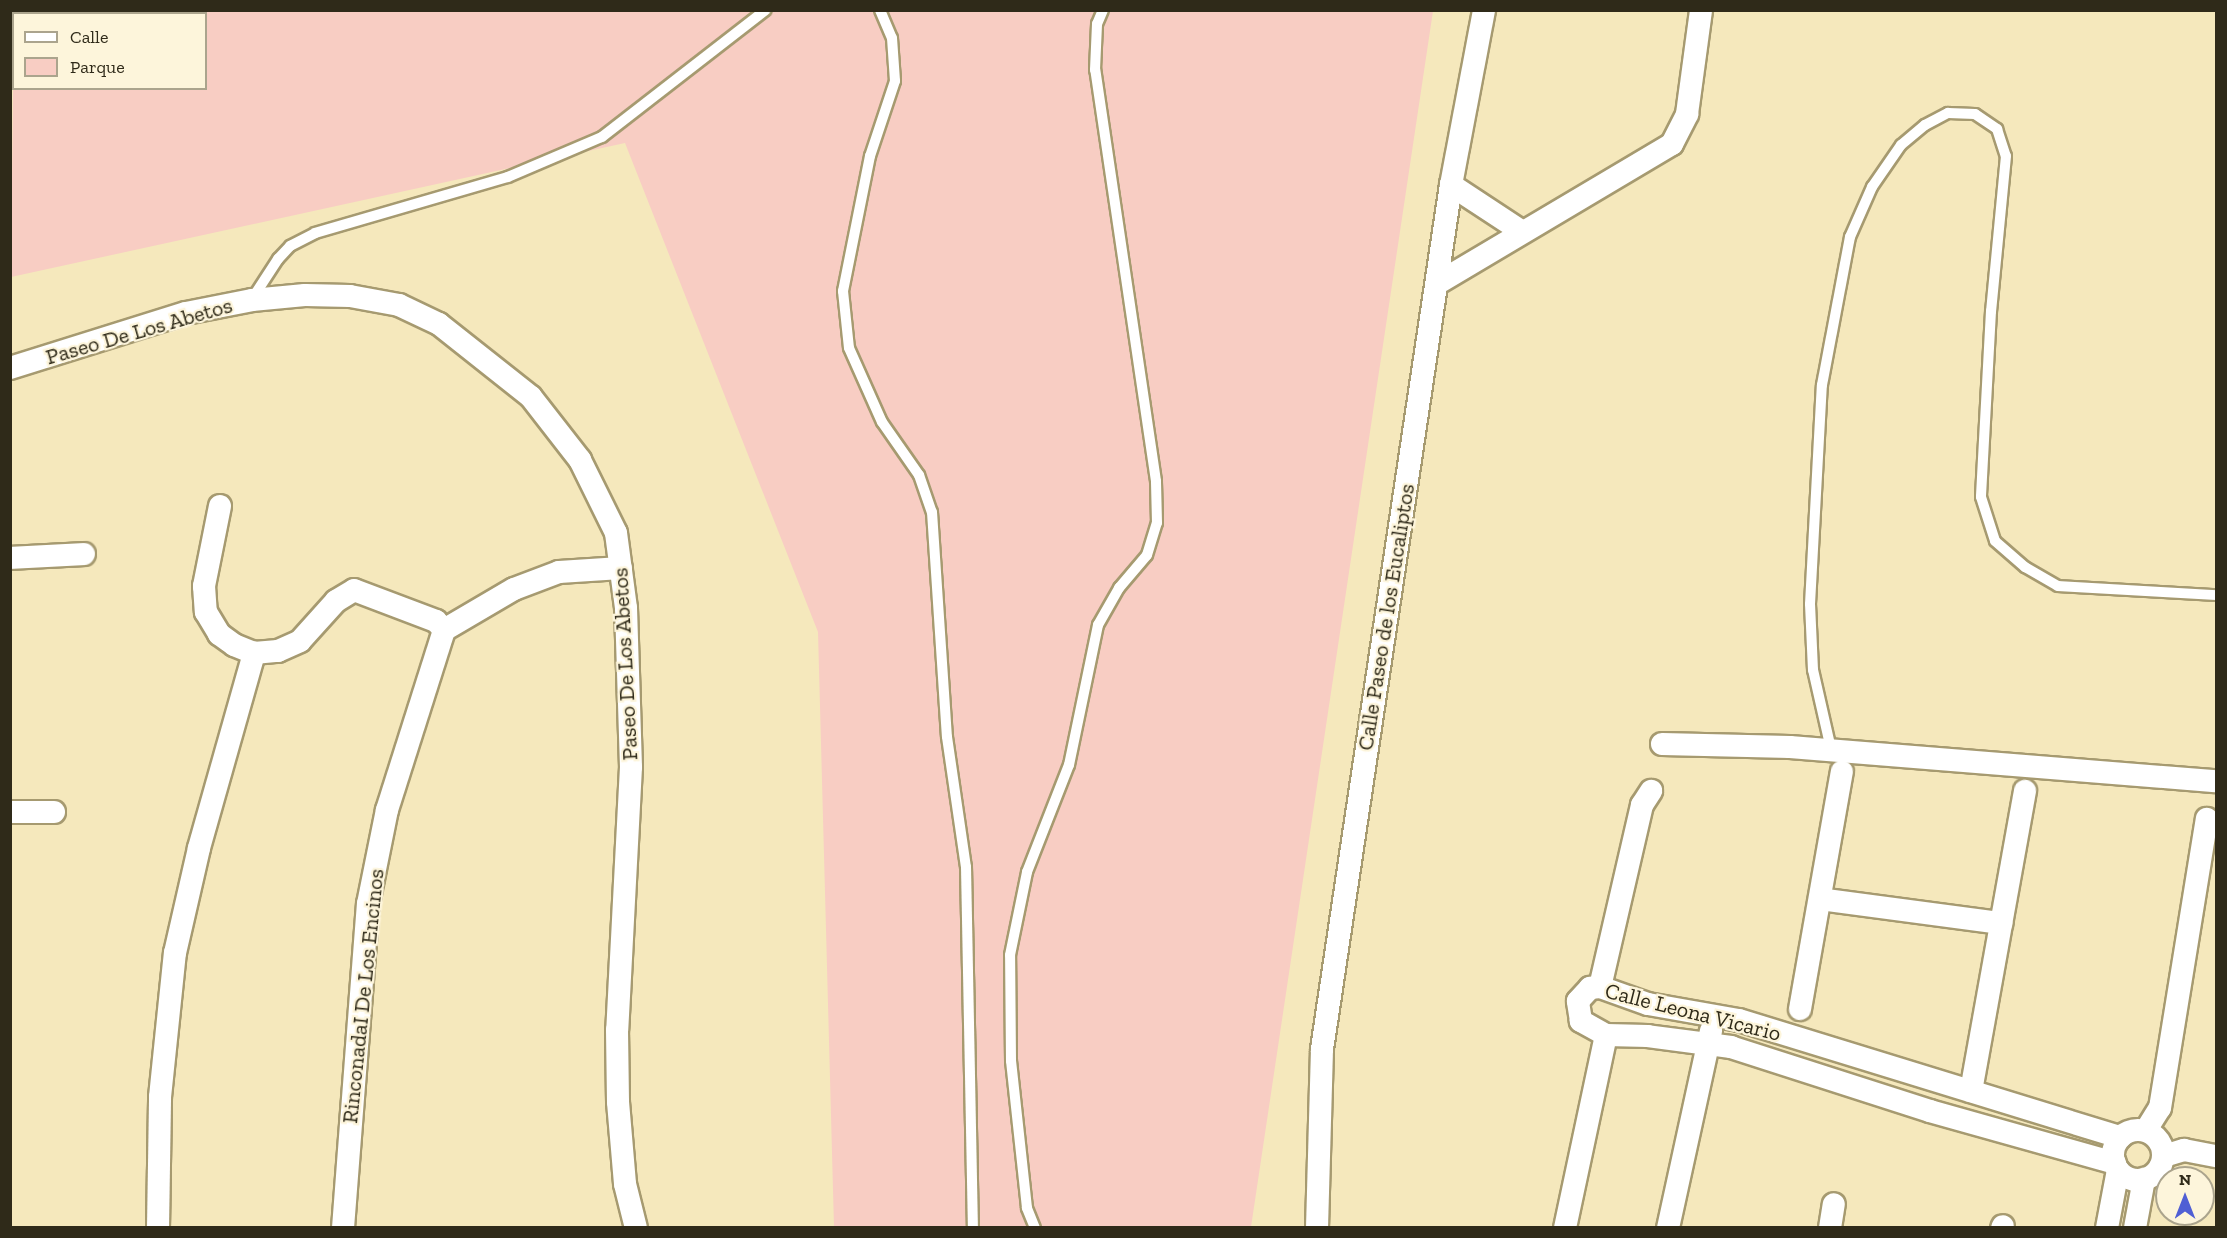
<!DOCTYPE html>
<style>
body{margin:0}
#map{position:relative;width:2227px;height:1238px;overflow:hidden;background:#f5e8bc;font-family:"Zilla Slab",serif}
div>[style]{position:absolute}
.green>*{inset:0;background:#f8cdc3}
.roads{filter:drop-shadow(2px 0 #a69a70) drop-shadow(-2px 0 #a69a70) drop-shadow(0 2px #a69a70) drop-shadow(0 -2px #a69a70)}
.service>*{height:10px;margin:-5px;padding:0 5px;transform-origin:5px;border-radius:5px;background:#fff}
.minor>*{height:22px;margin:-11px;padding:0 11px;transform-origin:11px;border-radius:11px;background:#fff}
.minor>.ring{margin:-11px;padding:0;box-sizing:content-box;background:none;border:22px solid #fff;border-radius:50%}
span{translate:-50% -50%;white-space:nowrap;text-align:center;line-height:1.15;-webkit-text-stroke:4.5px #fdf5db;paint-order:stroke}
.street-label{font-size:22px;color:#2f2a19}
.frame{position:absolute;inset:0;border:12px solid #2f2a19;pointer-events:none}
.legend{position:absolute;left:12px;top:12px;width:195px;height:78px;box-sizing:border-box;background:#fdf5db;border:2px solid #aba48d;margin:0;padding:8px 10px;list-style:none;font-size:18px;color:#2f2a19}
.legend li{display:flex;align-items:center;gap:12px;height:30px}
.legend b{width:30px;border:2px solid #aba48d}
.north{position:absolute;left:2155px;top:1166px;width:60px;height:60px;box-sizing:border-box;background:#fdf5db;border:2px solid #aba48d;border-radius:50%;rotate:0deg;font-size:16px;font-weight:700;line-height:24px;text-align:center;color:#2f2a19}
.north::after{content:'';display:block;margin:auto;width:21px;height:27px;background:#505fd4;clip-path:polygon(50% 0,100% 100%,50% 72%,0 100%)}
</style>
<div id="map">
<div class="green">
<div style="clip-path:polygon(56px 11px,1433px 11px,1251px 1227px,834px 1227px,818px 632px,625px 143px,11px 277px,13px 88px,206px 88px,206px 14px,54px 13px)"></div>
</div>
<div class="roads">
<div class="service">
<div style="left:880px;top:10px;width:30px;rotate:67deg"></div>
<div style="left:892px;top:38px;width:43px;rotate:86deg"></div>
<div style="left:895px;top:81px;width:79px;rotate:108.4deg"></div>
<div style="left:870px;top:156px;width:138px;rotate:101.3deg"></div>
<div style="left:843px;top:291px;width:57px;rotate:84deg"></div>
<div style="left:849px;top:348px;width:81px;rotate:66deg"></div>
<div style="left:882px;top:422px;width:65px;rotate:55.1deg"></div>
<div style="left:919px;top:475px;width:39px;rotate:71deg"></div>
<div style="left:932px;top:512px;width:225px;rotate:86.2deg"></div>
<div style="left:947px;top:737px;width:131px;rotate:81.7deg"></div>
<div style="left:966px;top:867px;width:361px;rotate:88.9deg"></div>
<div style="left:252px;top:299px;width:48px;rotate:-57deg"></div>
<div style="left:278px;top:259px;width:18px;rotate:-47deg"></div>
<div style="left:290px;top:246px;width:28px;rotate:-27deg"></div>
<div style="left:315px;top:233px;width:201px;rotate:-16.2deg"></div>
<div style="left:508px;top:177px;width:102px;rotate:-23.1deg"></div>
<div style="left:602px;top:137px;width:207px;rotate:-37.8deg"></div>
<div style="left:1831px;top:749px;width:81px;rotate:-102.8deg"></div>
<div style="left:1813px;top:670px;width:66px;rotate:-92.6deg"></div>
<div style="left:1810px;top:604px;width:219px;rotate:-86.9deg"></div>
<div style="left:1822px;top:385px;width:151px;rotate:-79.3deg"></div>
<div style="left:1850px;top:237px;width:55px;rotate:-66.3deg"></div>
<div style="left:1872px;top:187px;width:51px;rotate:-55.4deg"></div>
<div style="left:1901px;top:145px;width:31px;rotate:-40deg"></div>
<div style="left:1925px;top:125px;width:26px;rotate:-28deg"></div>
<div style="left:1948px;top:113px;width:27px;rotate:2deg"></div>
<div style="left:1975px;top:114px;width:27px;rotate:34deg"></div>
<div style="left:1997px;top:129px;width:28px;rotate:72deg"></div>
<div style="left:2006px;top:156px;width:156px;rotate:95.5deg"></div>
<div style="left:1991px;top:311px;width:186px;rotate:93.1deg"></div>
<div style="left:1981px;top:497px;width:46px;rotate:72.3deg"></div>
<div style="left:1995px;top:541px;width:40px;rotate:41deg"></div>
<div style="left:2025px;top:567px;width:38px;rotate:30deg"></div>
<div style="left:2058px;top:586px;width:158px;rotate:3.3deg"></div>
<div style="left:1035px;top:1228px;width:22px;rotate:-112deg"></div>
<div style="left:1027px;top:1208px;width:148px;rotate:-96.2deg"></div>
<div style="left:1011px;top:1061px;width:106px;rotate:-90.5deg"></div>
<div style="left:1010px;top:955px;width:85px;rotate:-78.4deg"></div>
<div style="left:1027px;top:872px;width:115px;rotate:-68.6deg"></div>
<div style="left:1069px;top:765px;width:143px;rotate:-78.3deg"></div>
<div style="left:1098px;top:625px;width:43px;rotate:-60.4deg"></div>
<div style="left:1119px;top:588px;width:43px;rotate:-49.7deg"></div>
<div style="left:1147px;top:555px;width:34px;rotate:-73deg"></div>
<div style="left:1157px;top:523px;width:42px;rotate:-91.4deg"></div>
<div style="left:1156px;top:481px;width:416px;rotate:-98.4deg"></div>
<div style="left:1095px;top:70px;width:46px;rotate:-87.5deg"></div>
<div style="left:1097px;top:24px;width:15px;rotate:-67deg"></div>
</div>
<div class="minor">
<div style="left:1451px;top:185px;width:84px;rotate:33.3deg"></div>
<div style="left:1438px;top:283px;width:272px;rotate:-30.7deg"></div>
<div style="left:1672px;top:144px;width:34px;rotate:-63deg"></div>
<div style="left:1687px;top:114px;width:105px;rotate:-82.3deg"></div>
<div style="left:10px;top:368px;width:184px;rotate:-17.4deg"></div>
<div style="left:186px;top:313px;width:67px;rotate:-11.1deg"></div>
<div style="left:252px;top:300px;width:53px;rotate:-5.4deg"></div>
<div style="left:305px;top:295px;width:45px;rotate:1.3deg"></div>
<div style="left:350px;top:296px;width:50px;rotate:10.4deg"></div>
<div style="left:399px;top:305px;width:44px;rotate:25.4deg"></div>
<div style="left:439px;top:324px;width:117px;rotate:38.4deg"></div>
<div style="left:531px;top:397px;width:80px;rotate:52.1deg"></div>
<div style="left:580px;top:460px;width:81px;rotate:63.7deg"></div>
<div style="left:616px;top:533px;width:76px;rotate:82.4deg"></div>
<div style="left:626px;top:608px;width:159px;rotate:88.2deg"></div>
<div style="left:631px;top:767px;width:263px;rotate:93deg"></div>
<div style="left:617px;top:1030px;width:72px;rotate:89.2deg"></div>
<div style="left:618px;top:1102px;width:82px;rotate:85.1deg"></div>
<div style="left:625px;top:1184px;width:45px;rotate:76deg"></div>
<div style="left:220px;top:506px;width:82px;rotate:101.3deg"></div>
<div style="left:204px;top:586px;width:26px;rotate:86deg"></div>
<div style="left:206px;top:612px;width:26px;rotate:59deg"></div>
<div style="left:219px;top:634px;width:19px;rotate:36deg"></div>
<div style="left:234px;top:645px;width:22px;rotate:22deg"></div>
<div style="left:254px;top:653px;width:24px;rotate:-5deg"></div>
<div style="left:278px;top:651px;width:24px;rotate:-24deg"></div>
<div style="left:300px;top:641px;width:54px;rotate:-48deg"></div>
<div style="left:336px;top:601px;width:21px;rotate:-31deg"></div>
<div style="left:354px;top:590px;width:88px;rotate:20.7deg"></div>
<div style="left:436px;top:621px;width:12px;rotate:48deg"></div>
<div style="left:10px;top:558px;width:74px;rotate:-3.1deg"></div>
<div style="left:444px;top:630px;width:81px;rotate:-30.4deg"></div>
<div style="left:514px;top:589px;width:48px;rotate:-20.7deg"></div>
<div style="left:559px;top:572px;width:62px;rotate:-3.7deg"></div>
<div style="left:1662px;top:744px;width:128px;rotate:1.3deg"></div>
<div style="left:1790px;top:747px;width:427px;rotate:4.6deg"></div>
<div style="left:10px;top:812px;width:44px"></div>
<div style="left:1820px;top:899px;width:183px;rotate:7.6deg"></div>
<div style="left:1600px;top:987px;width:187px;rotate:-77deg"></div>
<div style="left:1642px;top:805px;width:17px;rotate:-57deg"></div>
<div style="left:1800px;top:1009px;width:241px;rotate:-80deg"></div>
<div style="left:1971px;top:1091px;width:305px;rotate:-79.8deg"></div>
<div class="ring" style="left:2113px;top:1130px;width:28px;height:28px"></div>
<div style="left:2146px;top:1130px;width:26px;rotate:-58deg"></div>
<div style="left:2160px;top:1108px;width:293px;rotate:-80.8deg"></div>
<div style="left:2164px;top:1156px;width:21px;rotate:-17deg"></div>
<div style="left:2184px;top:1150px;width:33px;rotate:11deg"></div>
<div style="left:2115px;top:1163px;width:192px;rotate:-164.3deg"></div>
<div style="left:1930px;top:1111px;width:209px;rotate:-162.2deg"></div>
<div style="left:1731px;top:1047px;width:84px;rotate:-172.5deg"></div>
<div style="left:1648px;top:1036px;width:42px;rotate:-178.6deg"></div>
<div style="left:1606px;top:1035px;width:29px;rotate:-151deg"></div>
<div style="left:1581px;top:1021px;width:20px;rotate:-99deg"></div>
<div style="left:1578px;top:1001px;width:18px;rotate:-47deg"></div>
<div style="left:1590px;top:988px;width:10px;rotate:-6deg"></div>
<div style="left:1600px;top:987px;width:51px;rotate:19.5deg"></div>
<div style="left:1648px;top:1004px;width:92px;rotate:10deg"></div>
<div style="left:1739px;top:1020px;width:399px;rotate:17.1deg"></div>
<div style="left:158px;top:1228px;width:131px;rotate:-89.1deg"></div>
<div style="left:160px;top:1097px;width:145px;rotate:-84.1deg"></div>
<div style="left:175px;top:953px;width:108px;rotate:-77.1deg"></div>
<div style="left:199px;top:848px;width:203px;rotate:-74.2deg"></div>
<div style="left:343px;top:1228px;width:325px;rotate:-85.6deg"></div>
<div style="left:368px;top:904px;width:96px;rotate:-78.6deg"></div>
<div style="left:387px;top:810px;width:189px;rotate:-72.4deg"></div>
<div style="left:1317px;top:1228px;width:179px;rotate:-88.4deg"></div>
<div style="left:1322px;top:1049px;width:874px;rotate:-81.51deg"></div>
<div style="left:1451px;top:185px;width:178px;rotate:-79.3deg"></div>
<div style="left:1565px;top:1228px;width:197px;rotate:-78deg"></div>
<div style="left:1668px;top:1228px;width:202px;rotate:-77.7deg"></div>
<div style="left:1830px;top:1228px;width:24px;rotate:-81deg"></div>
<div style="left:2002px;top:1228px;width:2px;rotate:-63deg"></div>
<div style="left:2107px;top:1228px;width:59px;rotate:-79.3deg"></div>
<div style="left:2135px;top:1228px;width:50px;rotate:-79.6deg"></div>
</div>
</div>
<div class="street-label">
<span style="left:139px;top:331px;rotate:-16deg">Paseo De Los Abetos</span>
<span style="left:1386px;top:617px;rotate:-81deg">Calle Paseo de los Eucaliptos</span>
<span style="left:625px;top:664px;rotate:-93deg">Paseo De Los Abetos</span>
<span style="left:363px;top:996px;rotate:-84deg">RinconadaI De Los Encinos</span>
<span style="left:1693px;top:1012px;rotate:14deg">Calle Leona Vicario</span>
</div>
<div class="frame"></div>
<ul class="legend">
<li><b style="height:8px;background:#fff"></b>Calle</li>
<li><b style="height:16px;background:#f8cdc3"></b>Parque</li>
</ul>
<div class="north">N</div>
</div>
